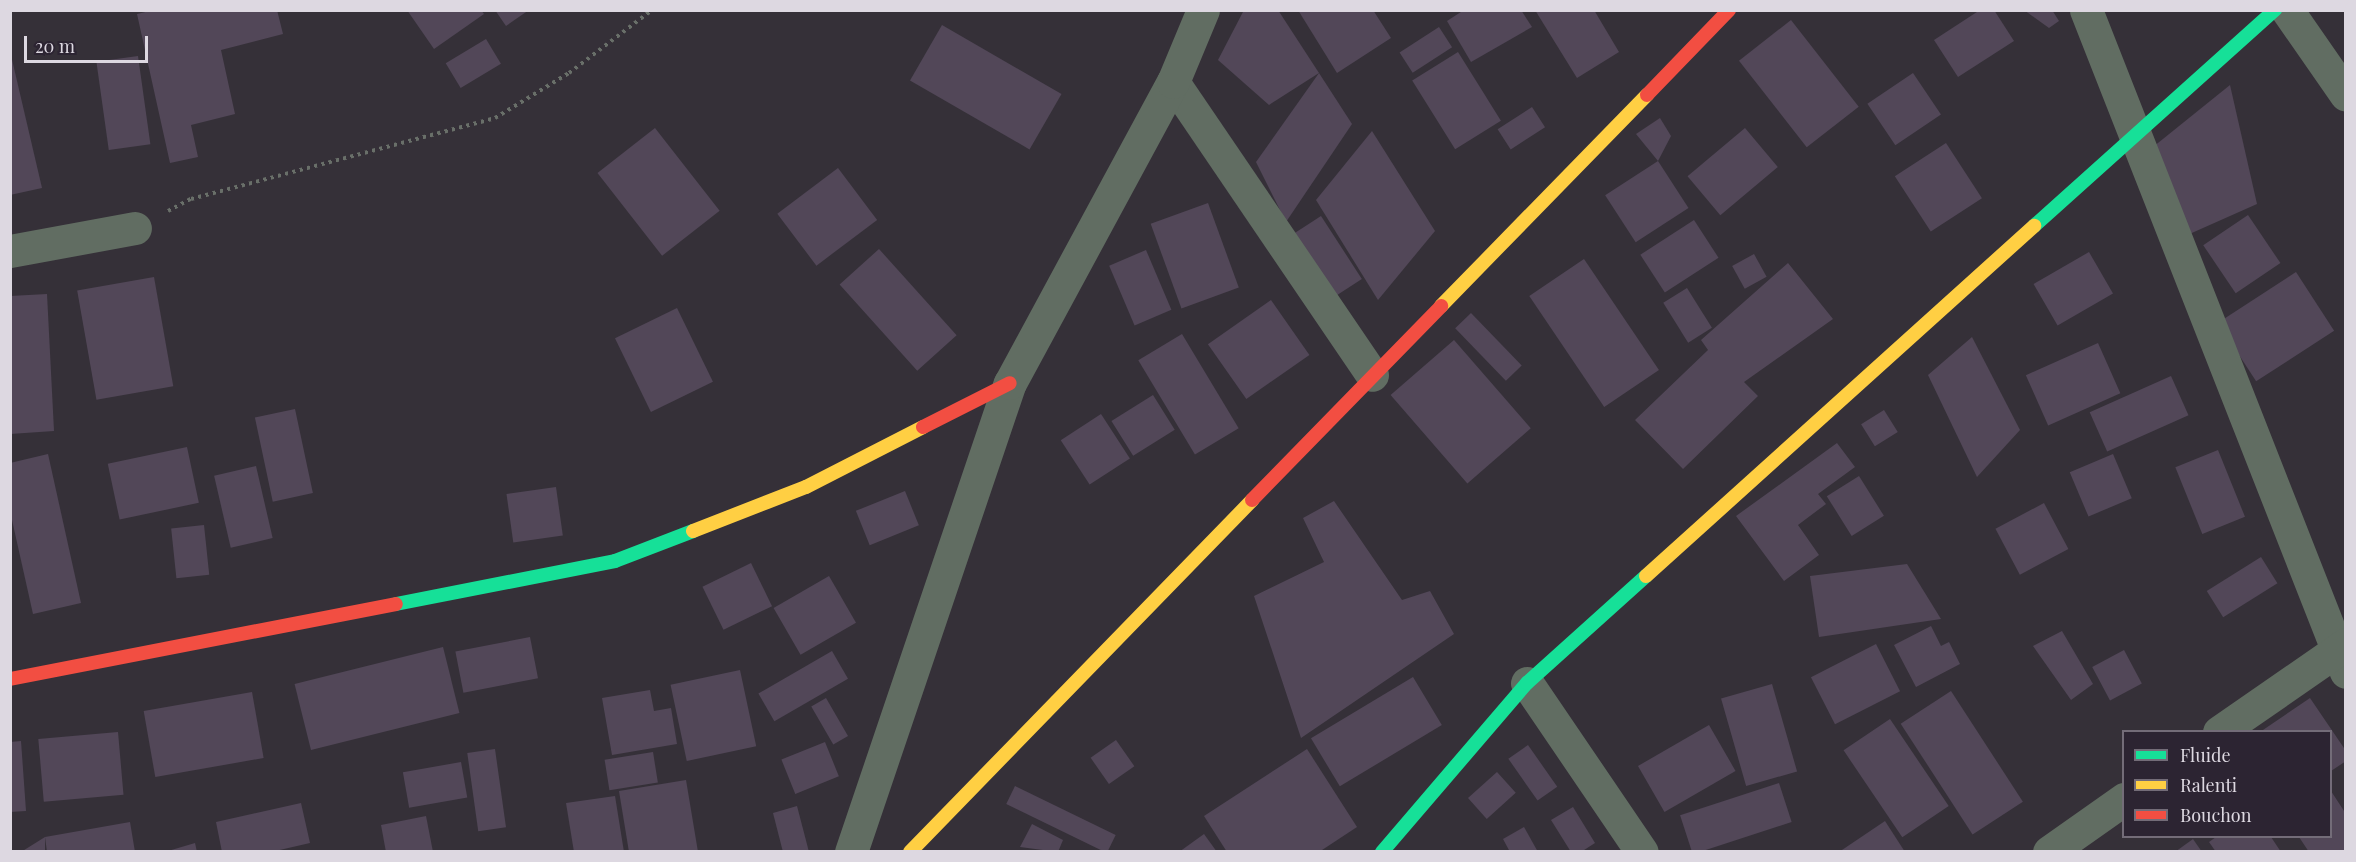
<!DOCTYPE html>
<style>
body{margin:0}
#map{position:relative;width:2356px;height:862px;overflow:hidden;background:#353038;font-family:"Playfair Display",serif}
div>[style]{position:absolute}
.building>*{inset:0;background:#524758;transform-origin:0 0}
.path>*{height:4px;margin-top:-2px;transform-origin:0;background:repeating-linear-gradient(90deg,#696f69 0 3px,transparent 0 7.5px)}
.street>*{height:33px;margin:-16.5px;padding:0 16.5px;transform-origin:16.5px;border-radius:16.5px;background:#616d62}
.fast>*{height:14px;margin:-7px;padding:0 7px;transform-origin:7px;border-radius:7px;background:#16e098}
.slow>*{height:14px;margin:-7px;padding:0 7px;transform-origin:7px;border-radius:7px;background:#ffcf43}
.jam>*{height:14px;margin:-7px;padding:0 7px;transform-origin:7px;border-radius:7px;background:#f24e42}
span{translate:-50% -50%;white-space:nowrap;text-align:center;line-height:1.15;-webkit-text-stroke:4.5px #2c2432;paint-order:stroke}
.frame{position:absolute;inset:0;border:12px solid #ddd8e1;pointer-events:none}
.legend{position:absolute;left:2122px;top:730px;width:210px;height:108px;box-sizing:border-box;background:#2c2432;border:2px solid #736c78;margin:0;padding:8px 10px;list-style:none;font-size:18px;color:#ddd8e1}
.legend li{display:flex;align-items:center;gap:12px;height:30px}
.legend b{width:30px;border:2px solid #736c78}
.scale{position:absolute;left:24px;top:36px;width:124px;height:27px;box-sizing:border-box;border:3px solid #ddd8e1;border-top:0;padding-left:8px;font-size:18px;line-height:21px;white-space:nowrap;color:#ddd8e1;-webkit-text-stroke:4px #2c2432;paint-order:stroke}
</style>
<div id="map">
<div class="building">
<div style="clip-path:polygon(154px 10px,277px 10px,283px 34px,221px 50px,235px 114px,191px 125px,198px 157px,170px 163px,137px 14px)"></div>
<div style="clip-path:polygon(407px 10px,481px 10px,484px 14px,434px 49px)"></div>
<div style="clip-path:polygon(495px 10px,529px 10px,506px 26px)"></div>
<div style="clip-path:polygon(1244px 10px,1278px 10px,1319px 73px,1269px 105px,1218px 60px)"></div>
<div style="clip-path:polygon(1298px 10px,1373px 10px,1391px 38px,1337px 73px)"></div>
<div style="clip-path:polygon(1464px 10px,1521px 10px,1532px 27px,1471px 62px,1447px 21px)"></div>
<div style="clip-path:polygon(1535px 10px,1594px 10px,1619px 52px,1577px 78px)"></div>
<div style="clip-path:polygon(1980px 10px,1994px 10px,2014px 41px,1958px 77px,1934px 40px)"></div>
<div style="clip-path:polygon(2024px 10px,2052px 10px,2059px 21px,2049px 28px)"></div>
<div style="left:1791px;top:20px;width:110px;height:66px;rotate:52deg"></div>
<div style="left:942px;top:25px;width:138px;height:64px;rotate:30deg"></div>
<div style="left:1439px;top:27px;width:24px;height:47px;rotate:57deg"></div>
<div style="left:486px;top:39px;width:29px;height:47px;rotate:59deg"></div>
<div style="clip-path:polygon(10px 51px,42px 188px,10px 195px)"></div>
<div style="left:1458px;top:52px;width:81px;height:54px;rotate:58deg"></div>
<div style="left:138px;top:56px;width:89px;height:42px;rotate:82deg"></div>
<div style="clip-path:polygon(1319px 73px,1352px 124px,1286px 222px,1256px 162px)"></div>
<div style="left:1913px;top:73px;width:50px;height:55px;rotate:56deg"></div>
<div style="clip-path:polygon(2230px 85px,2257px 204px,2185px 236px,2153px 147px)"></div>
<div style="left:1532px;top:107px;width:24px;height:41px;rotate:57deg"></div>
<div style="clip-path:polygon(1660px 118px,1671px 136px,1658px 161px,1636px 134px)"></div>
<div style="left:655px;top:128px;width:105px;height:73px;rotate:52deg"></div>
<div style="left:1745px;top:128px;width:51px;height:75px;rotate:50deg"></div>
<div style="clip-path:polygon(1372px 131px,1435px 231px,1378px 300px,1316px 200px)"></div>
<div style="left:1946px;top:143px;width:66px;height:61px;rotate:57deg"></div>
<div style="left:1658px;top:161px;width:56px;height:63px;rotate:57deg"></div>
<div style="left:838px;top:168px;width:65px;height:76px;rotate:53deg"></div>
<div style="left:1208px;top:203px;width:90px;height:61px;rotate:70deg"></div>
<div style="left:2248px;top:215px;width:58px;height:54px;rotate:56deg"></div>
<div style="left:1321px;top:216px;width:75px;height:34px;rotate:57deg"></div>
<div style="left:1694px;top:220px;width:45px;height:64px;rotate:57deg"></div>
<div style="left:879px;top:249px;width:116px;height:53px;rotate:48deg"></div>
<div style="left:1146px;top:250px;width:65px;height:40px;rotate:67deg"></div>
<div style="left:2089px;top:252px;width:48px;height:64px;rotate:60deg"></div>
<div style="left:1754px;top:254px;width:26px;height:25px;rotate:61deg"></div>
<div style="left:1584px;top:259px;width:134px;height:66px;rotate:56deg"></div>
<div style="clip-path:polygon(1788px 263px,1833px 319px,1744px 382px,1758px 396px,1683px 469px,1635px 420px,1708px 350px,1701px 340px)"></div>
<div style="left:2296px;top:272px;width:70px;height:93px;rotate:57deg"></div>
<div style="left:154px;top:277px;width:111px;height:78px;rotate:80deg"></div>
<div style="left:1687px;top:288px;width:47px;height:28px;rotate:58deg"></div>
<div style="clip-path:polygon(47px 294px,54px 431px,10px 434px,10px 296px)"></div>
<div style="left:1271px;top:300px;width:67px;height:77px;rotate:55deg"></div>
<div style="left:677px;top:308px;width:82px;height:69px;rotate:64deg"></div>
<div style="left:1471px;top:313px;width:73px;height:22px;rotate:46deg"></div>
<div style="left:1182px;top:334px;width:110px;height:51px;rotate:59deg"></div>
<div style="clip-path:polygon(1972px 337px,2020px 430px,1977px 477px,1928px 375px)"></div>
<div style="left:1454px;top:340px;width:117px;height:84px;rotate:49deg"></div>
<div style="left:2098px;top:343px;width:55px;height:79px;rotate:66deg"></div>
<div style="left:2171px;top:376px;width:43px;height:89px;rotate:66deg"></div>
<div style="left:1153px;top:395px;width:41px;height:49px;rotate:58deg"></div>
<div style="left:295px;top:409px;width:86px;height:41px;rotate:78deg"></div>
<div style="left:1884px;top:410px;width:26px;height:27px;rotate:58deg"></div>
<div style="left:1101px;top:414px;width:53px;height:48px;rotate:57deg"></div>
<div style="clip-path:polygon(1837px 443px,1855px 467px,1818px 494px,1826px 504px,1798px 525px,1819px 555px,1784px 581px,1736px 516px)"></div>
<div style="left:187px;top:447px;width:57px;height:81px;rotate:78deg"></div>
<div style="left:2218px;top:450px;width:72px;height:46px;rotate:68deg"></div>
<div style="clip-path:polygon(48px 454px,81px 603px,33px 614px,10px 511px,10px 463px)"></div>
<div style="left:2113px;top:454px;width:48px;height:47px;rotate:67deg"></div>
<div style="left:256px;top:466px;width:74px;height:43px;rotate:77deg"></div>
<div style="left:1859px;top:476px;width:47px;height:38px;rotate:58deg"></div>
<div style="left:556px;top:487px;width:49px;height:50px;rotate:82deg"></div>
<div style="left:905px;top:491px;width:37px;height:53px;rotate:68deg"></div>
<div style="clip-path:polygon(1334px 501px,1402px 600px,1430px 591px,1454px 634px,1301px 738px,1254px 596px,1324px 562px,1303px 518px)"></div>
<div style="left:2044px;top:503px;width:52px;height:55px;rotate:62deg"></div>
<div style="left:204px;top:525px;width:50px;height:33px;rotate:84deg"></div>
<div style="left:2261px;top:557px;width:31px;height:64px;rotate:58deg"></div>
<div style="left:751px;top:563px;width:48px;height:54px;rotate:64deg"></div>
<div style="clip-path:polygon(1907px 564px,1941px 619px,1819px 637px,1810px 576px)"></div>
<div style="left:829px;top:576px;width:54px;height:64px;rotate:60deg"></div>
<div style="clip-path:polygon(1931px 626px,1941px 646px,1949px 642px,1960px 664px,1916px 687px,1894px 645px)"></div>
<div style="clip-path:polygon(2062px 631px,2093px 684px,2071px 700px,2033px 646px)"></div>
<div style="left:530px;top:637px;width:42px;height:76px;rotate:79deg"></div>
<div style="left:1876px;top:644px;width:53px;height:73px;rotate:63deg"></div>
<div style="left:443px;top:647px;width:68px;height:153px;rotate:76deg"></div>
<div style="left:2124px;top:650px;width:38px;height:36px;rotate:62deg"></div>
<div style="left:832px;top:651px;width:32px;height:85px;rotate:60deg"></div>
<div style="left:740px;top:670px;width:78px;height:71px;rotate:78deg"></div>
<div style="left:1413px;top:677px;width:56px;height:119px;rotate:59deg"></div>
<div style="left:1772px;top:684px;width:91px;height:53px;rotate:74deg"></div>
<div style="clip-path:polygon(650px 690px,654px 711px,671px 708px,677px 744px,612px 755px,602px 698px)"></div>
<div style="left:1951px;top:691px;width:132px;height:60px;rotate:57deg"></div>
<div style="left:252px;top:692px;width:67px;height:110px;rotate:80deg"></div>
<div style="left:826px;top:698px;width:44px;height:17px;rotate:60deg"></div>
<div style="clip-path:polygon(2310px 698px,2346px 751px,2346px 761px,2331px 771px,2330px 732px,2260px 732px)"></div>
<div style="left:1890px;top:719px;width:105px;height:56px;rotate:56deg"></div>
<div style="left:1709px;top:725px;width:53px;height:82px;rotate:60deg"></div>
<div style="left:118px;top:732px;width:63px;height:80px;rotate:85deg"></div>
<div style="left:1116px;top:740px;width:32px;height:31px;rotate:55deg"></div>
<div style="clip-path:polygon(21px 741px,26px 811px,10px 812px,10px 742px)"></div>
<div style="left:825px;top:742px;width:37px;height:47px;rotate:68deg"></div>
<div style="left:1528px;top:745px;width:51px;height:24px;rotate:55deg"></div>
<div style="left:495px;top:749px;width:79px;height:28px;rotate:82deg"></div>
<div style="clip-path:polygon(1307px 749px,1357px 827px,1319px 852px,1227px 852px,1204px 816px)"></div>
<div style="left:653px;top:752px;width:31px;height:49px;rotate:81deg"></div>
<div style="left:461px;top:762px;width:36px;height:59px;rotate:80deg"></div>
<div style="left:1497px;top:772px;width:28px;height:39px;rotate:48deg"></div>
<div style="clip-path:polygon(686px 780px,698px 852px,629px 852px,619px 791px)"></div>
<div style="left:1779px;top:783px;width:41px;height:104px;rotate:72deg"></div>
<div style="left:1015px;top:786px;width:112px;height:20px;rotate:26deg"></div>
<div style="clip-path:polygon(2331px 791px,2346px 814px,2346px 852px,2309px 852px,2299px 837px,2331px 837px)"></div>
<div style="clip-path:polygon(615px 796px,624px 852px,574px 852px,566px 803px)"></div>
<div style="clip-path:polygon(301px 803px,310px 843px,271px 852px,222px 852px,216px 822px)"></div>
<div style="clip-path:polygon(797px 806px,809px 852px,783px 852px,773px 813px)"></div>
<div style="clip-path:polygon(1573px 807px,1595px 843px,1581px 852px,1571px 852px,1551px 820px)"></div>
<div style="clip-path:polygon(426px 816px,433px 852px,386px 852px,381px 825px)"></div>
<div style="clip-path:polygon(1885px 821px,1905px 852px,1839px 852px)"></div>
<div style="clip-path:polygon(130px 822px,135px 852px,47px 852px,45px 837px,45px 852px,21px 852px,45px 837px)"></div>
<div style="clip-path:polygon(1032px 824px,1063px 840px,1058px 852px,1020px 847px)"></div>
<div style="clip-path:polygon(1524px 827px,1538px 852px,1510px 852px,1503px 839px)"></div>
<div style="clip-path:polygon(1204px 834px,1217px 852px,1179px 852px)"></div>
<div style="clip-path:polygon(2216px 837px,2271px 837px,2281px 852px,2216px 852px,2209px 842px)"></div>
<div style="clip-path:polygon(2193px 839px,2202px 852px,2175px 852px)"></div>
<div style="clip-path:polygon(195px 843px,197px 852px,168px 852px,168px 851px)"></div>
</div>
<div class="path">
<div style="left:168px;top:211px;width:26px;rotate:-28deg"></div>
<div style="left:191px;top:199px;width:315px;rotate:-14.9deg"></div>
<div style="left:495px;top:118px;width:87px;rotate:-31.3deg"></div>
<div style="left:569px;top:73px;width:104px;rotate:-37.2deg"></div>
</div>
<div class="street">
<div style="left:2086px;top:10px;width:711px;rotate:68.56deg"></div>
<div style="left:2287px;top:10px;width:103px;rotate:55.2deg"></div>
<div style="left:1173px;top:82px;width:354px;rotate:55.8deg"></div>
<div style="left:10px;top:251px;width:127px;rotate:-10.4deg"></div>
<div style="left:1527px;top:683px;width:204px;rotate:55.8deg"></div>
<div style="left:2219px;top:732px;width:155px;rotate:-34.7deg"></div>
<div style="left:851px;top:852px;width:495px;rotate:-71.3deg"></div>
<div style="left:1010px;top:383px;width:342px;rotate:-61.6deg"></div>
<div style="left:1173px;top:82px;width:78px;rotate:-67.4deg"></div>
<div style="left:2049px;top:852px;width:92px;rotate:-35.2deg"></div>
</div>
<div class="fast">
<div style="left:2034px;top:226px;width:324px;rotate:-41.9deg"></div>
<div style="left:396px;top:604px;width:223px;rotate:-11.1deg"></div>
<div style="left:615px;top:561px;width:84px;rotate:-21deg"></div>
<div style="left:1382px;top:852px;width:223px;rotate:-49.4deg"></div>
<div style="left:1527px;top:683px;width:160px;rotate:-42deg"></div>
</div>
<div class="slow">
<div style="left:1441px;top:306px;width:295px;rotate:-45.7deg"></div>
<div style="left:693px;top:531px;width:121px;rotate:-21.3deg"></div>
<div style="left:806px;top:487px;width:131px;rotate:-27.1deg"></div>
<div style="left:1646px;top:576px;width:523px;rotate:-42.05deg"></div>
<div style="left:910px;top:852px;width:491px;rotate:-45.8deg"></div>
</div>
<div class="jam">
<div style="left:1647px;top:95px;width:118px;rotate:-46deg"></div>
<div style="left:923px;top:427px;width:97px;rotate:-26.8deg"></div>
<div style="left:1252px;top:500px;width:271px;rotate:-45.7deg"></div>
<div style="left:10px;top:679px;width:393px;rotate:-11deg"></div>
</div>
<div class="frame"></div>
<ul class="legend">
<li><b style="height:8px;background:#16e098"></b>Fluide</li>
<li><b style="height:8px;background:#ffcf43"></b>Ralenti</li>
<li><b style="height:8px;background:#f24e42"></b>Bouchon</li>
</ul>
<div class="scale">20 m</div>
</div>
